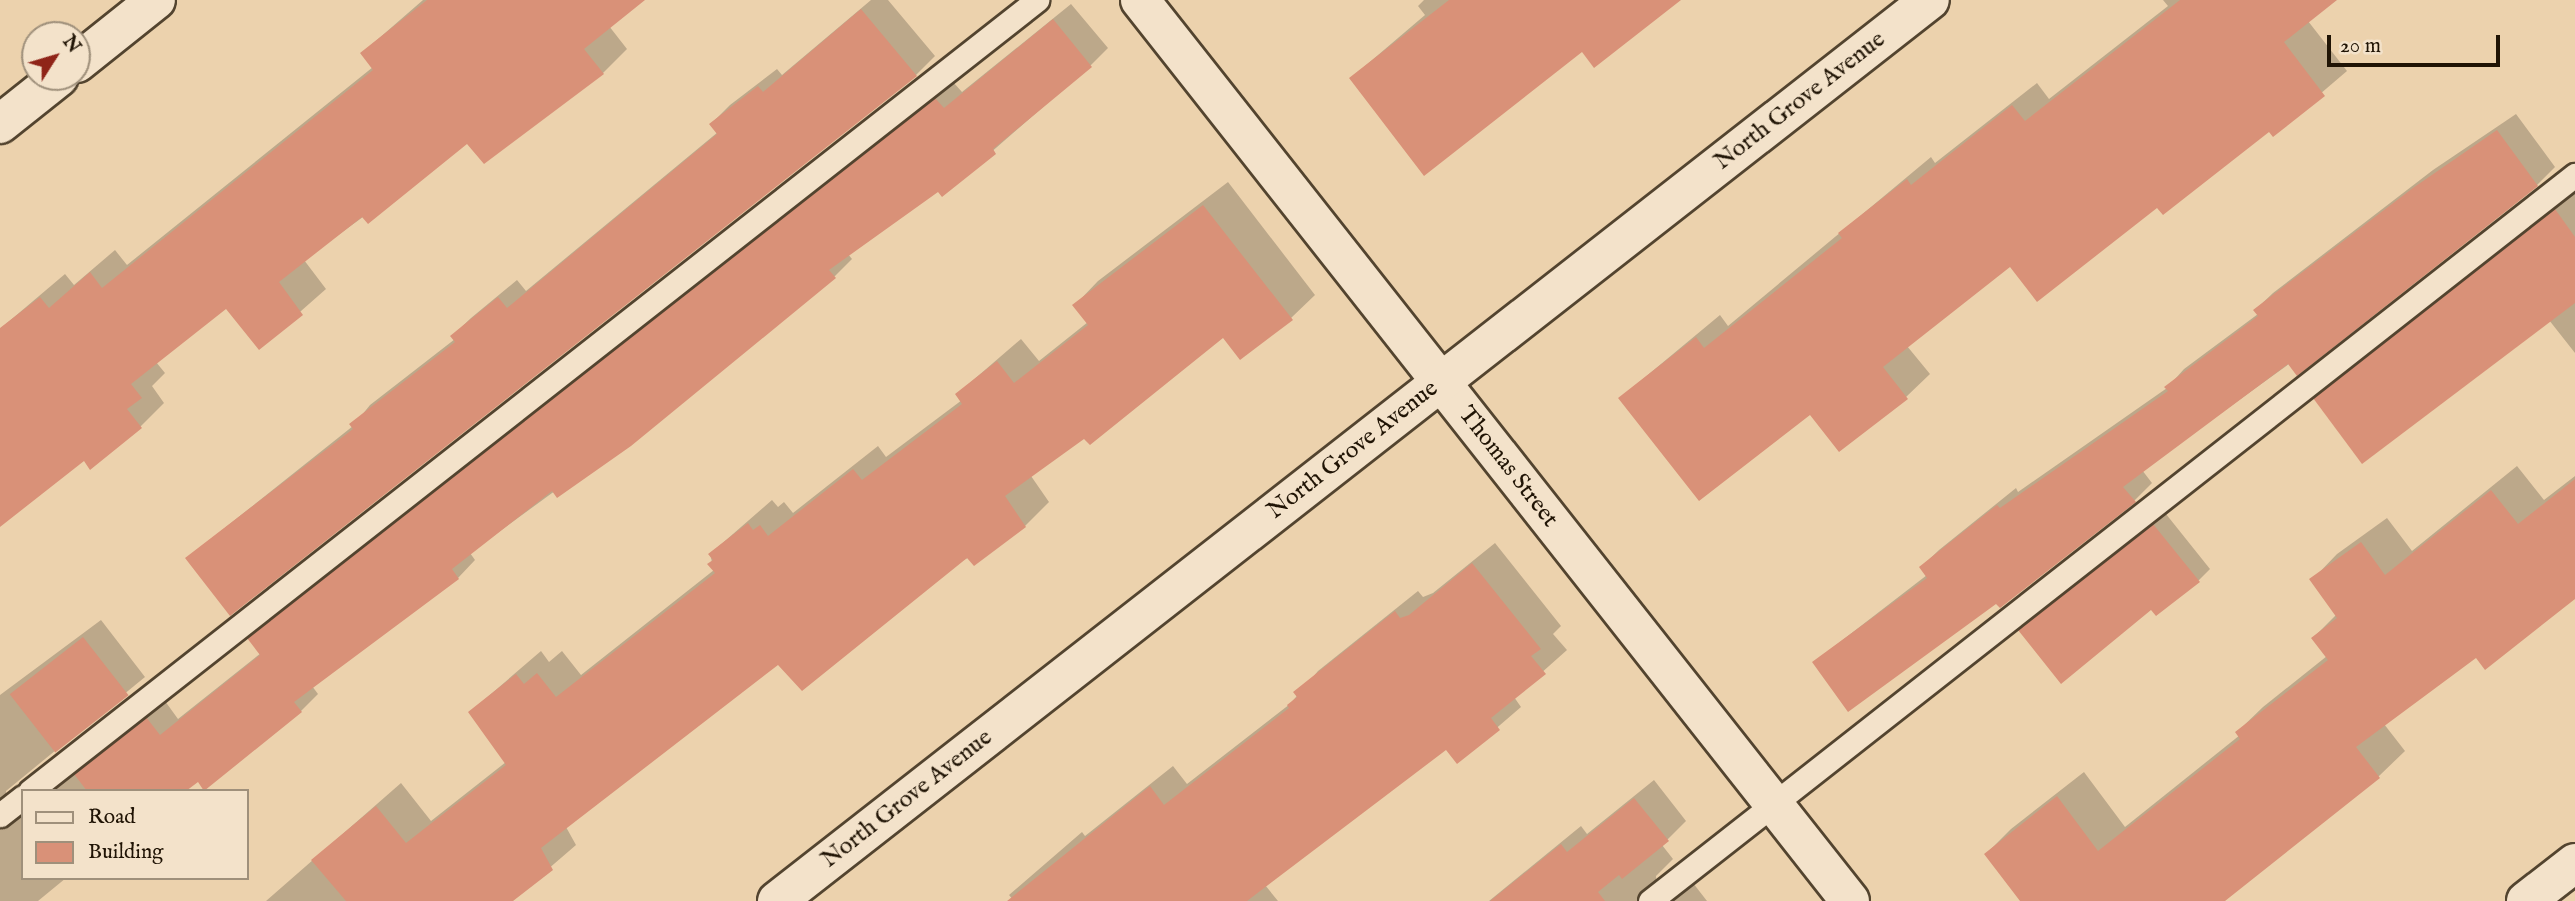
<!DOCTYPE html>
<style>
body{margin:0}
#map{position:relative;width:2575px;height:901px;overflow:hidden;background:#ecd2ad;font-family:"IM FELL English",serif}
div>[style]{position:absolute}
.shadow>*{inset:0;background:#0003}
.building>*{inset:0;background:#d99178;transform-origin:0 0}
.roads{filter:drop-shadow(2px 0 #53442f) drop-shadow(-2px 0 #53442f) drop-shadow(0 2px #53442f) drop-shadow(0 -2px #53442f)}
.lane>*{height:23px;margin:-11.5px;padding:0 11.5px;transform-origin:11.5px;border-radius:11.5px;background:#f3e2ca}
.street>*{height:38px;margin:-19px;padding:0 19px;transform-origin:19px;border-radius:19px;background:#f3e2ca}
.secondary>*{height:38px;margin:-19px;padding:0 19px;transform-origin:19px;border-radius:19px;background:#f3e2ca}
span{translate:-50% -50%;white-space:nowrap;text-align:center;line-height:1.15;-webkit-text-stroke:6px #f3e2ca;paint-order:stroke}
.street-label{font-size:24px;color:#201405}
.legend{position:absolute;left:21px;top:789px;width:228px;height:91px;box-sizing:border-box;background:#f3e2ca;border:2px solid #9f907b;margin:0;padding:9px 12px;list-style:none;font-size:21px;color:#201405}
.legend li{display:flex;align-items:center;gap:14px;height:35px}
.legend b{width:35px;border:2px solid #9f907b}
.north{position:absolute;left:21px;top:21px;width:70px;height:70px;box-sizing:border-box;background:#f3e2ca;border:2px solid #9f907b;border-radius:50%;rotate:53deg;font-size:19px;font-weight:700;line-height:28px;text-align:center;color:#201405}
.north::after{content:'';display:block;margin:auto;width:24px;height:32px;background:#8f2418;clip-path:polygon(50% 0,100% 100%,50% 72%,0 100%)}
.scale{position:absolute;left:2327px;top:35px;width:173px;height:32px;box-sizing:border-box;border:4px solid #201405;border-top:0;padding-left:9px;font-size:21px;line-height:24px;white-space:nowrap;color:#201405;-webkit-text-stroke:5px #f3e2ca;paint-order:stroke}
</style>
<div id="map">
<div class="shadow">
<div style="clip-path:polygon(423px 0,642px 0,609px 26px,627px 49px,603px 73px,467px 141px,304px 260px,326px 289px,259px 348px,227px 307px,156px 362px,165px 373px,152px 386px,164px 403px,140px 427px,84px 459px,0 524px,0 329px,65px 274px,74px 285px,115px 250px,127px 265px,373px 67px,362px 53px)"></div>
<div style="clip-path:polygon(871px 0,888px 0,935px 56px,916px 75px,187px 558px,353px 426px,370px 405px,455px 339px,452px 336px,471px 318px,517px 280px,526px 291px,718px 132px,711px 124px,730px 105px,777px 69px,782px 75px)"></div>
<div style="clip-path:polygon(1424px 0,1674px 0,1582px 50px,1351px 78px,1425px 15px,1418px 6px)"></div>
<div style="clip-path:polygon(2163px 0,2335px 0,2308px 21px,2347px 71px,2273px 134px,2269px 129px,2157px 205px,2010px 264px,1907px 346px,1930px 374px,1906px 397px,1810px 412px,1620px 398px,1720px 315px,1728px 326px,1931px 157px,1935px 163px,2037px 83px,2049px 99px,2168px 6px)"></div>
<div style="clip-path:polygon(1071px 4px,1108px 48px,1091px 65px,942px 195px,938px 190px,848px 254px,852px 259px,835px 276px,693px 390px,470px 553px,475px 560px,458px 578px,312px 686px,318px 694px,301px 711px,176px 791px,51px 791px,165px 701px,178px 719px,261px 653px,250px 638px,267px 621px,953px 82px,962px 92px)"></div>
<div style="clip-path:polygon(2516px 114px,2555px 167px,2537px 185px,2142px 470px,2152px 483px,2134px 501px,1997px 601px,1814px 662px,1927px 575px,1921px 567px,1939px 550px,2016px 488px,2018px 492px,2167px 388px,2184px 369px,2258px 314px,2255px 310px,2273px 293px,2433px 170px)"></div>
<div style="clip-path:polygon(1228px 182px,1315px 295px,1291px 318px,1223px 336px,1031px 476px,1049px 502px,1025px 526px,778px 663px,566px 827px,576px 845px,511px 901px,266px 901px,401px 783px,431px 821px,506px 762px,470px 712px,541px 651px,549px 662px,562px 651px,581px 675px,714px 570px,710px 554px,772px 500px,778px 507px,784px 502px,793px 513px,878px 446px,886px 457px,962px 400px,957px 394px,1021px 339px,1039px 361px,1088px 322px,1075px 305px,1098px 281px)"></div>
<div style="clip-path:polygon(2575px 189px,2575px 353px,2549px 320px,2316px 398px,2341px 373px)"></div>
<div style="clip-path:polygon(2517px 466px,2544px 500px,2575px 476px,2575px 597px,2476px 656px,2384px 724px,2405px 751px,2379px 776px,2224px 901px,2023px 901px,1986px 854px,2011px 829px,2084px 772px,2125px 827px,2240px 735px,2237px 732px,2263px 707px,2327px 656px,2313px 638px,2337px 614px,2312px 580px,2337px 554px,2387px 518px,2412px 551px)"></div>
<div style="clip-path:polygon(2166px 514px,2210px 569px,2199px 580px,2156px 614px,2152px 608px,2020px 630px)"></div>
<div style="clip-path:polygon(1495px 543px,1561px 626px,1553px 634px,1567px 650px,1514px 697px,1521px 707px,1457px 762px,1446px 748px,1265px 885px,1278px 901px,1014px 901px,1009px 895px,1082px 832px,1085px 836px,1173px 766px,1187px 784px,1290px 704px,1318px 671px,1418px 591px,1423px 597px,1433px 593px)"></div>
<div style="clip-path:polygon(101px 620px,145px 677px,6px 791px,7px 807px,23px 811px,23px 878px,66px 878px,38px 901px,0 901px,0 695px)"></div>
<div style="clip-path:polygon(1654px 780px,1686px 821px,1662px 845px,1673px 859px,1656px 876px,1657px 890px,1673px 896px,1693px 883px,1707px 901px,1489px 901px,1581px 826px,1587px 834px)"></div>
</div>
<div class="building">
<div style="clip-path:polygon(427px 0,645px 0,584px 49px,604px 74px,484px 164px,467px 144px,368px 224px,362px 217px,279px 282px,303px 315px,259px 350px,226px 309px,131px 384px,142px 398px,127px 409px,142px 428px,90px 470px,84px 461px,0 527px,0 328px,40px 297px,49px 308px,90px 272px,102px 288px,373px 70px,360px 53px)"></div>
<div style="clip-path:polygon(1449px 0,1681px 0,1594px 68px,1582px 52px,1424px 176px,1349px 78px)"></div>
<div style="clip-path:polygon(2180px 0,2337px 0,2284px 42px,2325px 96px,2273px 137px,2269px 132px,2163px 215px,2157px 208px,2037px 302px,2010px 267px,1883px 367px,1908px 399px,1839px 452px,1810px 415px,1699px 501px,1618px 398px,1696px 337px,1704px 348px,1842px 238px,1838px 233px,1907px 179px,1911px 185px,2012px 105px,2025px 121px)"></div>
<div style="clip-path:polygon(861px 9px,917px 76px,230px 616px,185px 558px,353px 429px,349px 424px,455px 342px,450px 336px,498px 297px,507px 308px,717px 134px,709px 124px,758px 86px,763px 92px)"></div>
<div style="clip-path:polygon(1053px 19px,1092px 67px,993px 149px,996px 154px,942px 197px,938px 192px,829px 270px,836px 278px,631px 446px,557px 498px,552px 491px,452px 569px,459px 579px,294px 702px,302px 712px,204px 791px,198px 782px,186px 791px,87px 791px,74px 774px,146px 717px,160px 735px,260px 655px,247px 638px,935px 98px,944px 108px)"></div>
<div style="clip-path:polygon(2497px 130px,2538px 186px,2297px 376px,2288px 364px,2123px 487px,2136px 502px,2000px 608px,1996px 604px,1848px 712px,1812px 662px,1927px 578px,1919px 567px,1997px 505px,2000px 508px,2168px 391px,2164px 387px,2258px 316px,2253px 310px,2413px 188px)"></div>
<div style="clip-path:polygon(1203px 205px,1293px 320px,1240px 360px,1223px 338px,1090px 445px,1084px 439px,1005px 496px,1026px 527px,974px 566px,967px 558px,802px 691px,778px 665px,541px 848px,553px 870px,513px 901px,346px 901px,311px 860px,376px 806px,406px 843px,506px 765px,468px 712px,516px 674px,524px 684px,537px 673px,556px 697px,715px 573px,707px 564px,713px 560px,708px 554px,748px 523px,753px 530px,760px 525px,768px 536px,853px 469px,862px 480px,962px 404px,955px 394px,997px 361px,1014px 383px,1088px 325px,1072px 305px)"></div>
<div style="clip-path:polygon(2555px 209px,2575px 237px,2575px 303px,2362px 464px,2313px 398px)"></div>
<div style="clip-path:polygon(2575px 479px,2575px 599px,2485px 670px,2476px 658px,2356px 747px,2380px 778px,2225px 901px,2020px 901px,1984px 854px,2057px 796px,2098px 851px,2240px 739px,2235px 732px,2328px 660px,2311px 638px,2337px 618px,2309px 579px,2361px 542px,2385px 575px,2491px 490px,2518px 524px)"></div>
<div style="clip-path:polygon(2153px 524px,2200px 582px,2156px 616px,2151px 610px,2061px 684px,2018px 630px)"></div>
<div style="clip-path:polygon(1472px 563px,1541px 649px,1531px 656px,1546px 674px,1491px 718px,1500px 730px,1457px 764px,1446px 750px,1247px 901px,1007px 901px,1150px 786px,1164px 805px,1289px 708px,1287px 705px,1297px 697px,1293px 692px,1395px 611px,1400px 618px,1409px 615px)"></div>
<div style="left:83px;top:637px;width:74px;height:93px;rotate:52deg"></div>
<div style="clip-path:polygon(1634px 798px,1669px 841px,1622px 879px,1619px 875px,1598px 892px,1605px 901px,1490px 901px,1561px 844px,1567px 852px)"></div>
</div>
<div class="roads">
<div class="lane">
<div style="left:30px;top:791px;width:1281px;rotate:-38.15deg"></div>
<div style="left:0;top:815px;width:29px;rotate:-38deg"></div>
<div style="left:1650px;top:901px;width:1176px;rotate:-38.13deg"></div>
</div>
<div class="street">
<div style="left:1140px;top:0;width:1147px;rotate:51.76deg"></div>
<div style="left:77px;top:63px;width:101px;rotate:-38.6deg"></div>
<div style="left:0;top:124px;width:75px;rotate:-38.5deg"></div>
<div style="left:777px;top:901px;width:1463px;rotate:-38.01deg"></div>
</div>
<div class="secondary">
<div style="left:2526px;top:901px;width:62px;rotate:-37.8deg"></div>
</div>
</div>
<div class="street-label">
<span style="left:1800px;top:101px;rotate:-38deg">North Grove Avenue</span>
<span style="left:1353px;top:450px;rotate:-38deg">North Grove Avenue</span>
<span style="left:1508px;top:467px;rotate:52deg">Thomas Street</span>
<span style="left:907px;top:799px;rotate:-38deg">North Grove Avenue</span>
</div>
<ul class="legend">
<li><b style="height:9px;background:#f3e2ca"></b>Road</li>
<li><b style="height:19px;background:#d99178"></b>Building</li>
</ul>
<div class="north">N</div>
<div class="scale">20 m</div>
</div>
